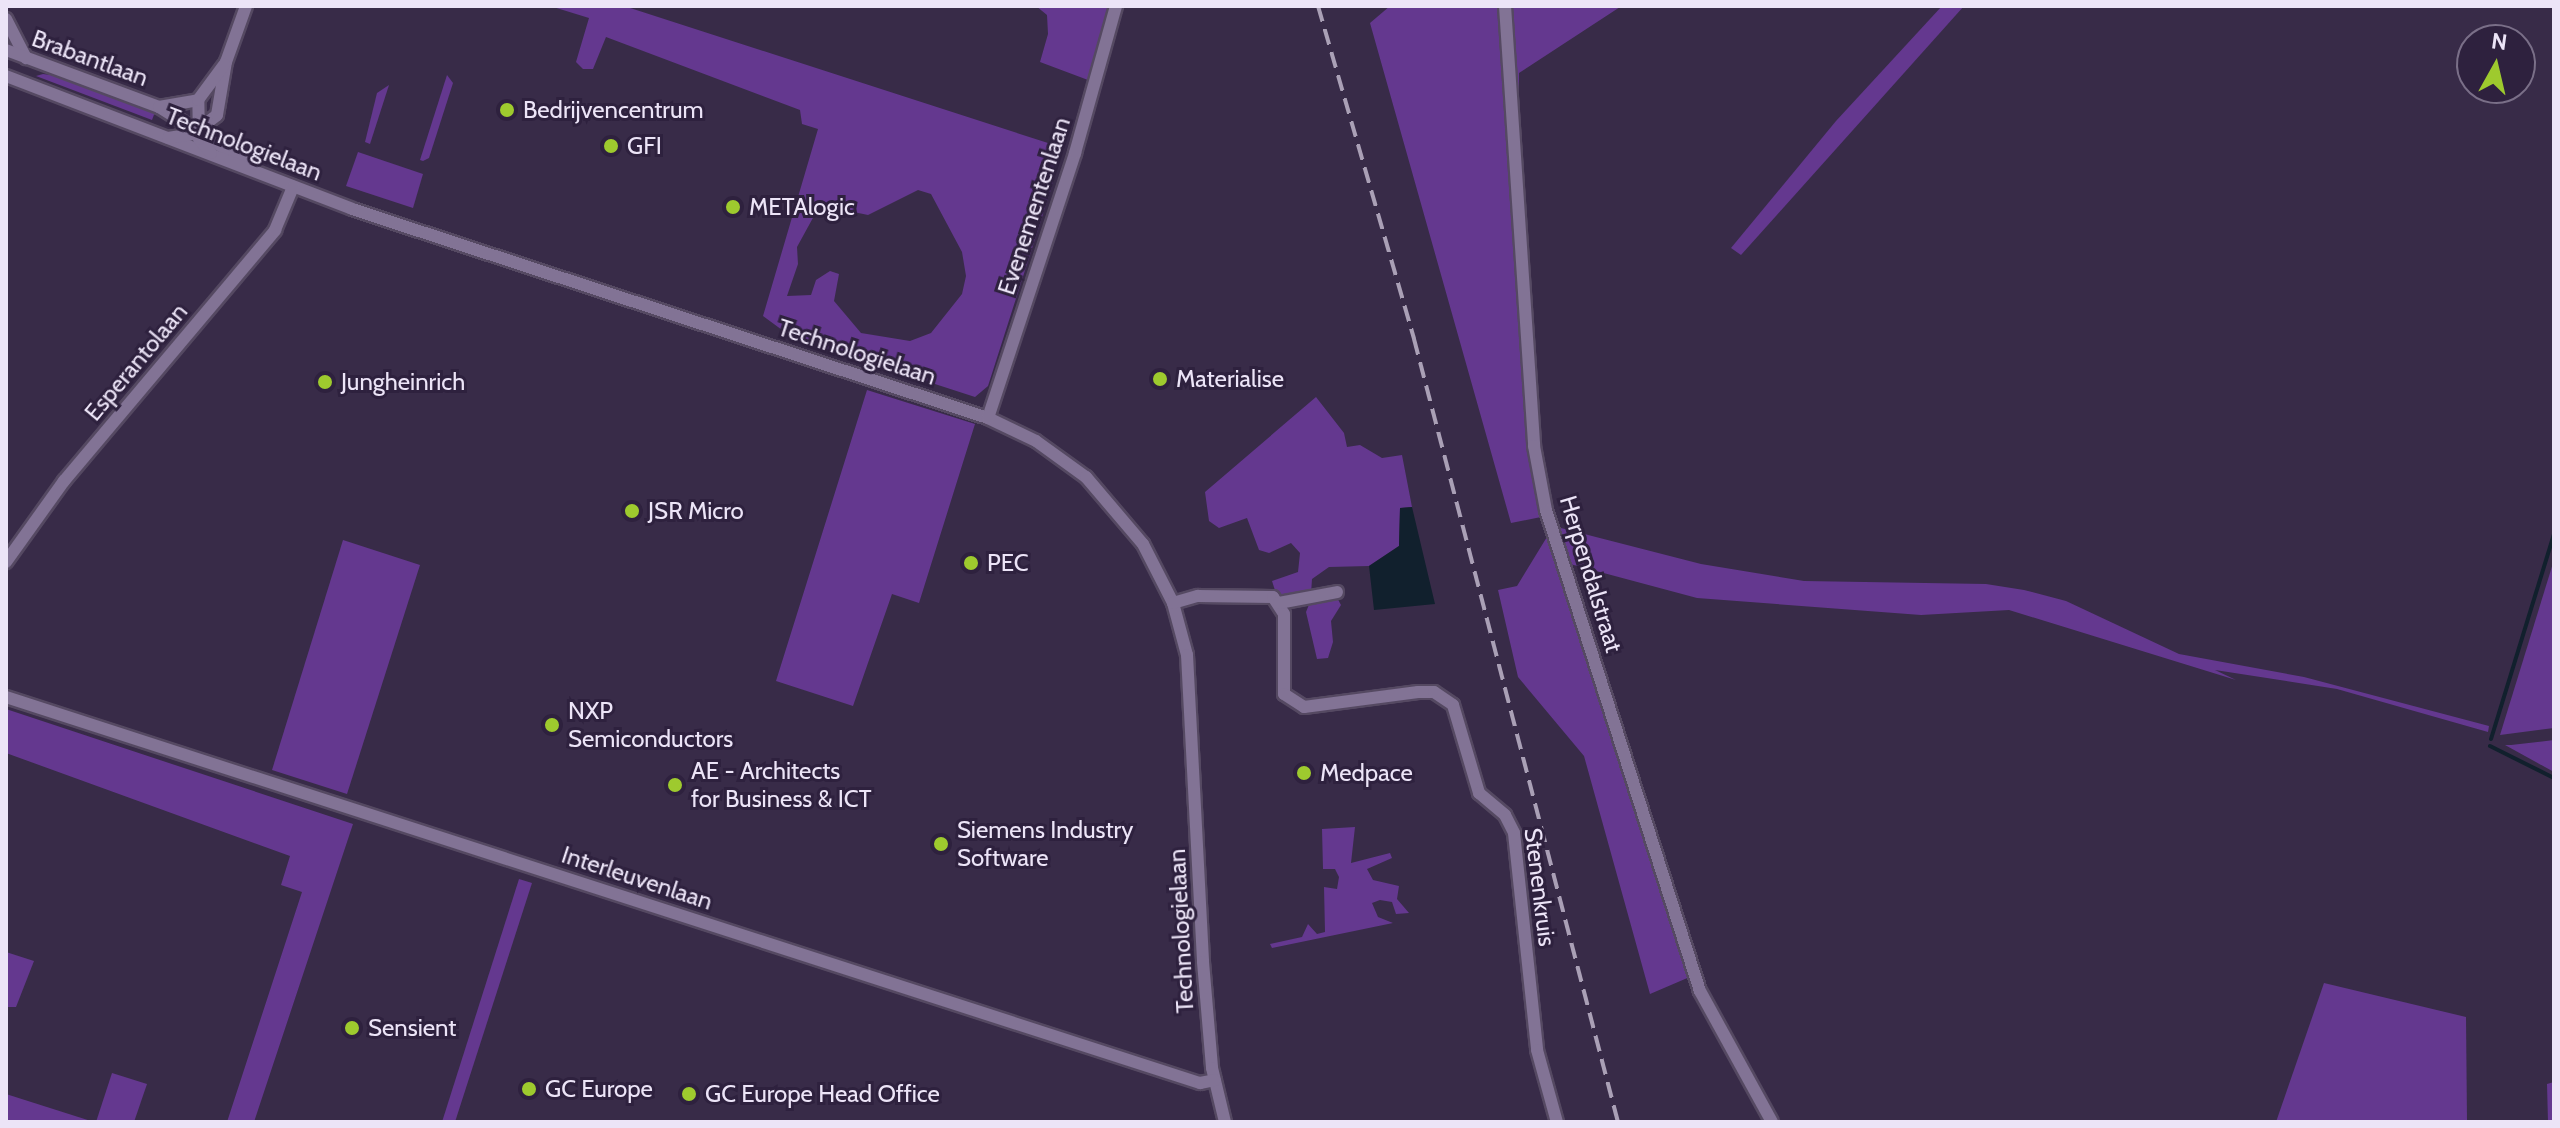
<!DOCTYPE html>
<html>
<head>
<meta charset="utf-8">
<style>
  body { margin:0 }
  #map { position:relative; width:2560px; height:1128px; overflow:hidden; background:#382b48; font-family:Cabin,sans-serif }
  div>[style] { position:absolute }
  .green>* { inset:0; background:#64388f }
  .water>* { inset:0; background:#11202d }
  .stream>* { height:4px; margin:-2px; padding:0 2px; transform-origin:2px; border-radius:2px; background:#11202d }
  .roads { filter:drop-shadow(2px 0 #554962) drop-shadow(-2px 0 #554962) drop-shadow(0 2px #554962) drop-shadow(0 -2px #554962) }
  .street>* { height:12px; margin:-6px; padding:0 6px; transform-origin:6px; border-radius:6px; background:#827395 }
  .rail>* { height:4px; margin-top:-2px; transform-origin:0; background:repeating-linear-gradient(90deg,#aaa0b6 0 16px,transparent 0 24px) }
  .dots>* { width:22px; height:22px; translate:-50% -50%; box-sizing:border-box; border:4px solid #2e213e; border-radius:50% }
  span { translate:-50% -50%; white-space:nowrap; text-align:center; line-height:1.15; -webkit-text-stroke:6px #2e213e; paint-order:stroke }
  .street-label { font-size:24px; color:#ece4f7 }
  .poi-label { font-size:24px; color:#ece4f7 }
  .left { translate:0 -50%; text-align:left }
  .frame { position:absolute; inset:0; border:8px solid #ece4f7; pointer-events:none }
  .north { position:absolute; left:2456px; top:24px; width:80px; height:80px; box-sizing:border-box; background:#2e213e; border:2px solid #7a6f88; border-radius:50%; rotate:8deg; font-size:22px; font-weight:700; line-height:32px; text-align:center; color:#ece4f7 }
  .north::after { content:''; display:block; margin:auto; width:28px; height:36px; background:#9eca2e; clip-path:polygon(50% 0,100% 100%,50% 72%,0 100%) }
</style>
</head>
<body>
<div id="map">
  <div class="green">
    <div style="clip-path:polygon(evenodd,550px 6px,624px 6px,1048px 143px,1055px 154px,1052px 186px,988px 386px,975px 397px,793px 338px,763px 316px,818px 129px,802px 124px,800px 110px,606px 37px,593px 69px,583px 69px,576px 62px,589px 18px,550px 6px,918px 190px,931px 194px,962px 252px,966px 276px,962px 294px,931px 333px,910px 341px,861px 333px,834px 301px,839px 274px,830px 271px,816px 280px,811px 295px,787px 296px,798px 264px,797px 247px,820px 205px,868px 215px,918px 190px)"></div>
    <div style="clip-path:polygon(1036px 6px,1116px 6px,1096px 83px,1040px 62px,1048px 34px,1047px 15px)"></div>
    <div style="clip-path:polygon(1390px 6px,1620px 7px,1519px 73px,1519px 95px,1510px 108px,1530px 450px,1541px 517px,1511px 523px,1370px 23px)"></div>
    <div style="clip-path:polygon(1942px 6px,1964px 6px,1741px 255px,1731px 248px,1836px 121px)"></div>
    <div style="clip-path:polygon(43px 74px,58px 76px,155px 112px,152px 120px,36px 76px)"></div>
    <div style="clip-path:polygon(447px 75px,453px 83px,429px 158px,423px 161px,420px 160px)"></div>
    <div style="clip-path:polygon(389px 85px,370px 144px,365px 142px,377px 93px)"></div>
    <div style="clip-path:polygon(358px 152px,423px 174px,413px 208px,346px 186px)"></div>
    <div style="clip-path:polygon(867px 390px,975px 424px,919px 603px,892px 594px,853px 706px,776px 681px)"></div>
    <div style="clip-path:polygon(1316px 397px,1344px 433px,1347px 447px,1360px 445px,1382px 458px,1402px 455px,1412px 507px,1400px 508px,1399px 546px,1369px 566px,1329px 567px,1312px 579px,1311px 594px,1279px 603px,1272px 581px,1298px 572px,1300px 553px,1291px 543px,1269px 553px,1259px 550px,1247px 518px,1219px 528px,1209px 521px,1205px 492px)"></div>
    <div style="clip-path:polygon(1557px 527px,1701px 564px,1804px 581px,1986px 584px,2024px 590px,2066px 601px,2179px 654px,2304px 677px,2489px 726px,2488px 732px,2337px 689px,2215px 670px,2236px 680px,2009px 610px,1921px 615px,1697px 598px,1570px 564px)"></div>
    <div style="clip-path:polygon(1550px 532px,1692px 976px,1650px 994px,1584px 756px,1518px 677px,1498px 590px,1517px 586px)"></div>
    <div style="clip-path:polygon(343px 540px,420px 565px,347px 794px,272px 770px)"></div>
    <div style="clip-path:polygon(2554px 560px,2554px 728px,2500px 735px)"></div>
    <div style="clip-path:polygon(1335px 594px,1341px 605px,1331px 621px,1333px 642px,1328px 658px,1317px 659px,1306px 612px,1312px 597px)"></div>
    <div style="clip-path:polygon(6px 709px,353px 824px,254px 1122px,227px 1122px,302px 892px,281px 885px,290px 856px,6px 753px)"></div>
    <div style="clip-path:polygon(2554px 740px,2554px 772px,2505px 745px,2511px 745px)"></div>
    <div style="clip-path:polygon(1355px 827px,1351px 863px,1390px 853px,1392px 858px,1367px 869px,1373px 880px,1399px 886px,1397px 899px,1409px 913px,1396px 914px,1392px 902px,1380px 900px,1372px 903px,1378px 917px,1393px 923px,1272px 948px,1270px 944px,1302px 937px,1308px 924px,1317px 934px,1325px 932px,1324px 887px,1337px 889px,1339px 877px,1335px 869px,1323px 869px,1322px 829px)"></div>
    <div style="clip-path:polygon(519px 879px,532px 883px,455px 1122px,442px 1122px)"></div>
    <div style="clip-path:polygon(6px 952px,34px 961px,16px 1007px,6px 1007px)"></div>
    <div style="clip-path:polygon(2324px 983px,2466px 1017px,2467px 1122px,2276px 1122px)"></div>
    <div style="clip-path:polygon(112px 1073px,147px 1084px,134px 1122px,96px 1122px)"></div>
    <div style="clip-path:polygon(2554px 1082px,2554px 1122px,2548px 1122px,2547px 1084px)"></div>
    <div style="clip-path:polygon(6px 1094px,94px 1122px,6px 1122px)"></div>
  </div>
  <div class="water">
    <div style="clip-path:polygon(1412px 507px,1435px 604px,1374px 610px,1369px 566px,1399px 546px,1400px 508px)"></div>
  </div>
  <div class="stream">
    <div style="left:2491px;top:739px;width:214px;rotate:-72.9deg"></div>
    <div style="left:2490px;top:746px;width:72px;rotate:26.6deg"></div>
  </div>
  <div class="roads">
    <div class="street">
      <div style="left:1505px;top:6px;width:441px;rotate:86.2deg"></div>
      <div style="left:1534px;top:446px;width:65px;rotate:79.4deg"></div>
      <div style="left:1546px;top:510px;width:505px;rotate:72.25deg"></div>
      <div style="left:1700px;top:991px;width:149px;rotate:61.2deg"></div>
      <div style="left:6px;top:19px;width:44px;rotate:62.9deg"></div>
      <div style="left:6px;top:50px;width:163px;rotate:20.4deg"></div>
      <div style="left:159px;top:107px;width:109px;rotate:32.2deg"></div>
      <div style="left:6px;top:76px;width:371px;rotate:21deg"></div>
      <div style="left:352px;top:209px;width:669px;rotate:18.19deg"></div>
      <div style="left:988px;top:418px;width:53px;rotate:25.6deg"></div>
      <div style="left:1036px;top:441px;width:62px;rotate:35.8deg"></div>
      <div style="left:1086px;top:477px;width:88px;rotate:49.6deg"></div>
      <div style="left:1143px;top:544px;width:66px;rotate:63deg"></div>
      <div style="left:1173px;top:603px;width:54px;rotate:74.9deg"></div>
      <div style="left:1187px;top:655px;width:307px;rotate:87deg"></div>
      <div style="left:1203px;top:962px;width:106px;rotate:85.1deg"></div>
      <div style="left:1212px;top:1068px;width:56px;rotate:76.5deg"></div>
      <div style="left:159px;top:107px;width:40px;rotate:-10deg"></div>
      <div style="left:168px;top:138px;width:24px;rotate:-9deg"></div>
      <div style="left:192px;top:134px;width:31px;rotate:-37deg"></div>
      <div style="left:217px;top:115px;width:54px;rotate:-80.4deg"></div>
      <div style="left:226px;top:62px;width:59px;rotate:-70.3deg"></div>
      <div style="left:211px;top:153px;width:18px;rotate:-131deg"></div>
      <div style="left:199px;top:139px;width:39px;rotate:-91deg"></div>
      <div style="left:198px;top:100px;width:44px;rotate:-53.4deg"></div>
      <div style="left:988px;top:418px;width:279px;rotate:-71.8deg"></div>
      <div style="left:1075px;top:153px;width:153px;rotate:-74.4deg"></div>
      <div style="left:6px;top:562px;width:100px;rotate:-54.4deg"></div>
      <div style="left:64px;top:481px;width:328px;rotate:-49.9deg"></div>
      <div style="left:275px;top:230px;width:47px;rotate:-67.3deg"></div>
      <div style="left:1173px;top:603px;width:26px;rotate:-16deg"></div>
      <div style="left:1198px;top:596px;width:75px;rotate:0.8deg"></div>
      <div style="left:1273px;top:597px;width:20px;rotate:57deg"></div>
      <div style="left:1284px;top:614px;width:80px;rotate:90deg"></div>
      <div style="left:1284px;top:694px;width:24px;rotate:33deg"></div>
      <div style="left:1304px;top:707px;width:115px;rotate:-7.5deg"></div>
      <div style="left:1418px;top:692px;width:16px"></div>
      <div style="left:1434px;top:692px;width:23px;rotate:34deg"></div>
      <div style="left:1453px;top:705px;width:92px;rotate:73.5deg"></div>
      <div style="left:1479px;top:793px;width:34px;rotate:40deg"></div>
      <div style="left:1505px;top:815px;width:20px;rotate:63deg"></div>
      <div style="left:1514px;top:833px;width:218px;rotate:83.9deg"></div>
      <div style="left:1537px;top:1050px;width:75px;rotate:74.5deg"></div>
      <div style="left:1279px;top:603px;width:59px;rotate:-10.7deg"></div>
      <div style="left:6px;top:697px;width:1255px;rotate:17.92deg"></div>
      <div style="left:1200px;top:1083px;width:15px;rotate:-11deg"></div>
    </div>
  </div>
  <div class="rail">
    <div style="left:1318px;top:6px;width:347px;rotate:73.9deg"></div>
    <div style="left:1414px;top:339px;width:809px;rotate:75.4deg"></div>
  </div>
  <div class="dots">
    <div style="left:507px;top:110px;background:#9eca2e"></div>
    <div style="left:611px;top:146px;background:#9eca2e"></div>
    <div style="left:733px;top:207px;background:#9eca2e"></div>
    <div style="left:1160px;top:379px;background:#9eca2e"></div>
    <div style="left:325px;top:382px;background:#9eca2e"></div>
    <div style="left:632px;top:511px;background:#9eca2e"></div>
    <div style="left:971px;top:563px;background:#9eca2e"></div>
    <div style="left:552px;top:725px;background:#9eca2e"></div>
    <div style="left:1304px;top:773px;background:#9eca2e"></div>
    <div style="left:675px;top:785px;background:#9eca2e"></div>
    <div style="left:941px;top:844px;background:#9eca2e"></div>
    <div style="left:352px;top:1028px;background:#9eca2e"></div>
    <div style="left:529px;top:1089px;background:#9eca2e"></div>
    <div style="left:689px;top:1094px;background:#9eca2e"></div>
  </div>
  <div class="street-label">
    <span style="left:90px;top:58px;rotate:20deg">Brabantlaan</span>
    <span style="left:244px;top:144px;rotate:21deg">Technologielaan</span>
    <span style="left:1034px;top:206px;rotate:-72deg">Evenementenlaan</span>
    <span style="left:857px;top:352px;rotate:18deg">Technologielaan</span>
    <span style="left:136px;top:362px;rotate:-50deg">Esperantolaan</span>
    <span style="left:1591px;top:574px;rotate:73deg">Herpendalstraat</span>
    <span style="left:637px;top:878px;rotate:18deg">Interleuvenlaan</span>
    <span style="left:1540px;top:887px;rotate:83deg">Stenenkruis</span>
    <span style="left:1181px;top:931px;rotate:-93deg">Technologielaan</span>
  </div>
  <div class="poi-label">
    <span class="left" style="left:523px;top:110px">Bedrijvencentrum</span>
    <span class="left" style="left:627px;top:146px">GFI</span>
    <span class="left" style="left:749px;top:207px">METAlogic</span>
    <span class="left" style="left:1176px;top:379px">Materialise</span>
    <span class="left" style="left:341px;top:382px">Jungheinrich</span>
    <span class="left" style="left:648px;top:511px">JSR Micro</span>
    <span class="left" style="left:987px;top:563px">PEC</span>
    <span class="left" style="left:568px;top:725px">NXP<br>Semiconductors</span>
    <span class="left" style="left:691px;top:785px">AE - Architects<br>for Business &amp; ICT</span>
    <span class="left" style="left:1320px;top:773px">Medpace</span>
    <span class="left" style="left:957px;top:844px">Siemens Industry<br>Software</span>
    <span class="left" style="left:368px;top:1028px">Sensient</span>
    <span class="left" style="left:545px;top:1089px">GC Europe</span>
    <span class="left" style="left:705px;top:1094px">GC Europe Head Office</span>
  </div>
  <div class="frame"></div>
  <div class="north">N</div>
</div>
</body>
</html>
